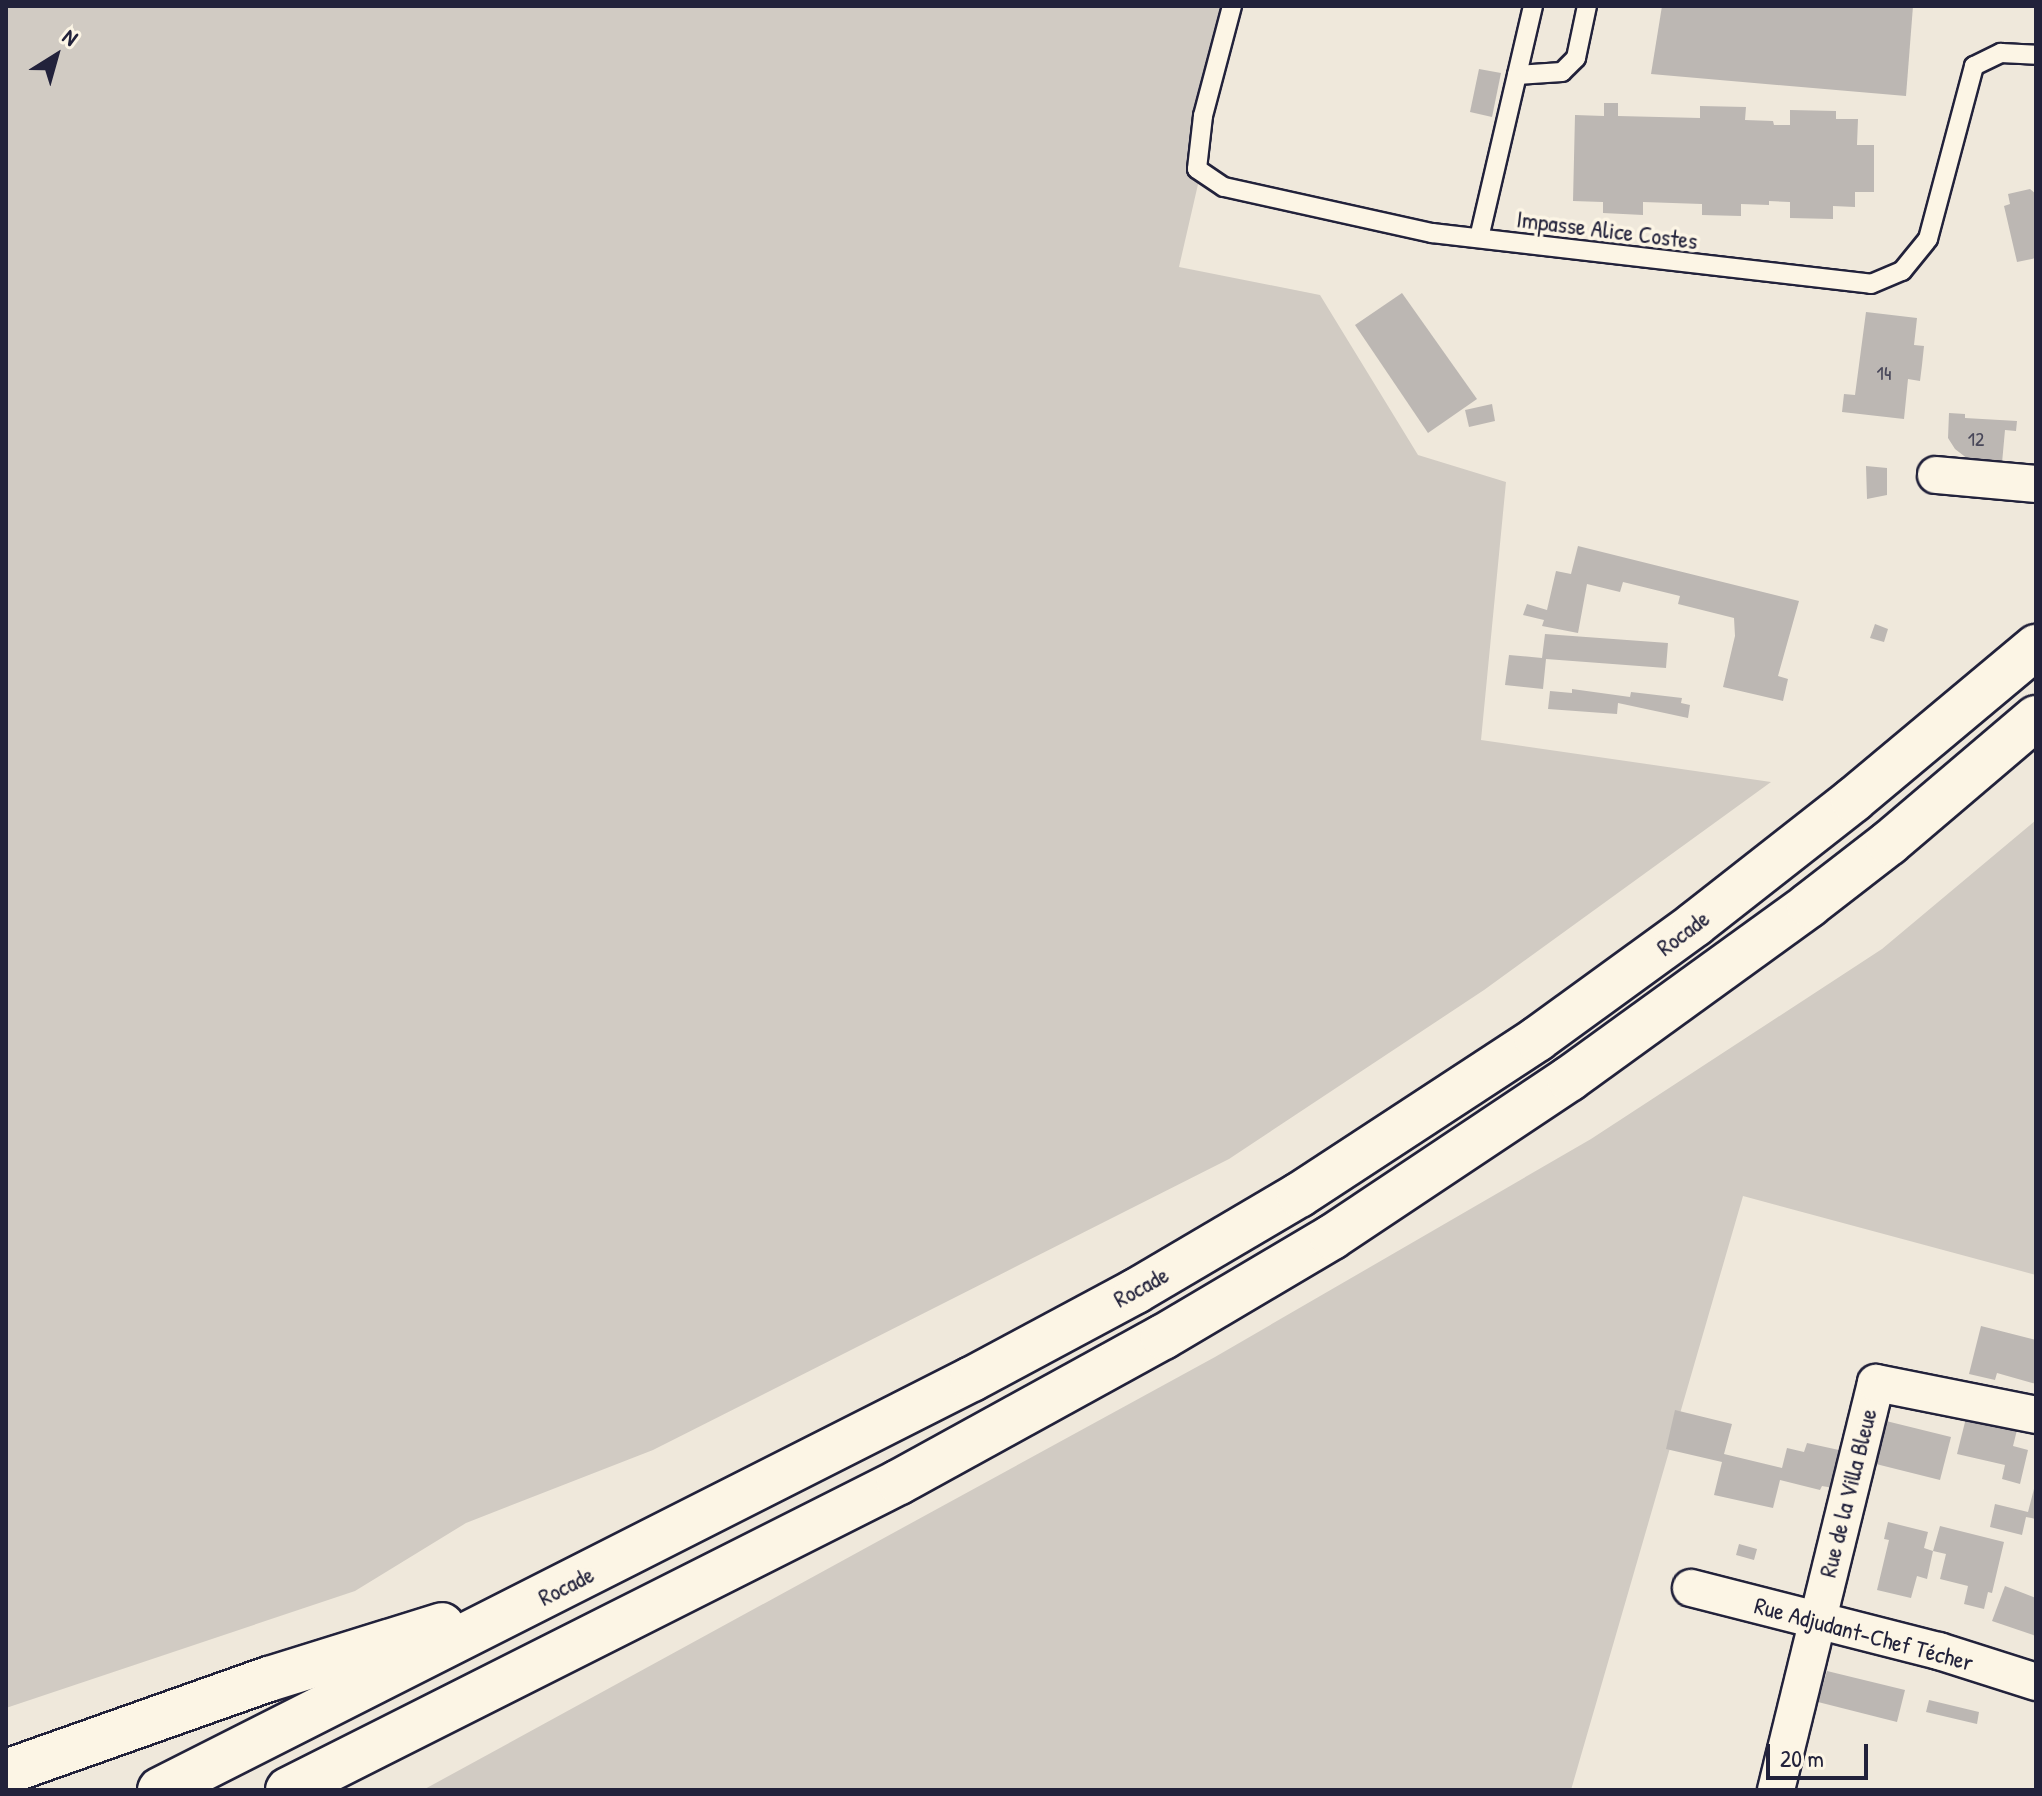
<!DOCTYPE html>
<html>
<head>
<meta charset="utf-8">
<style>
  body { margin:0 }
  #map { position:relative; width:2042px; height:1796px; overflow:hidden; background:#efe8db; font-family:"Patrick Hand",sans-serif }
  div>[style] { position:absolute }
  .green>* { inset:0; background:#d1cbc3 }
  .building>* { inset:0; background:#bcb7b3 }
  .roads { filter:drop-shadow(2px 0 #22223b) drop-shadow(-2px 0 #22223b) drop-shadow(0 2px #22223b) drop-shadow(0 -2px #22223b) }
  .lane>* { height:18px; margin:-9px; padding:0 9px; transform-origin:9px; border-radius:9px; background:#fcf5e5 }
  .street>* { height:36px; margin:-18px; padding:0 18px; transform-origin:18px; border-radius:18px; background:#fcf5e5 }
  .highway>* { height:44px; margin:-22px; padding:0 22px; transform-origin:22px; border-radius:22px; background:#fcf5e5 }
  span { translate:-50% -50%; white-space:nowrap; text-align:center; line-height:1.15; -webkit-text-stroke:7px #fcf5e5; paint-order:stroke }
  .number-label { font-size:20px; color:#484759 }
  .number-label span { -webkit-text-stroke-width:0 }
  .street-label { font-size:24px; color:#22223b }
  .frame { position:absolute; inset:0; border:8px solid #22223b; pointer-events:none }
  .north { position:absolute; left:16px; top:16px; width:80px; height:80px; -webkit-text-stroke:6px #fcf5e5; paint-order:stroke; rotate:37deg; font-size:22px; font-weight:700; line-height:32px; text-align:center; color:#22223b }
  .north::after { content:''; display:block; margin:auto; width:28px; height:36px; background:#22223b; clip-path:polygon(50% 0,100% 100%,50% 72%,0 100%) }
  .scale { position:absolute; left:1766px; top:1744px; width:102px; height:36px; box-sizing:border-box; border:4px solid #22223b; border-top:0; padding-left:10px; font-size:24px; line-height:28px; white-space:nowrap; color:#22223b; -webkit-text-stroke:6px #fcf5e5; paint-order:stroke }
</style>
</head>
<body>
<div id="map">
  <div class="green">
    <div style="clip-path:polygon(6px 6px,1239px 6px,1179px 267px,1320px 295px,1418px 455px,1506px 482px,1481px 740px,1771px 782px,1484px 990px,1229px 1159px,653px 1450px,466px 1523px,355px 1591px,6px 1708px)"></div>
    <div style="clip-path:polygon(2036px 820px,2036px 1275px,1743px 1196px,1571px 1790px,423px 1790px,1215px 1357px,1591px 1139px,1882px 949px)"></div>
  </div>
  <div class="building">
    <div style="clip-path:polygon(1662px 6px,1913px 6px,1906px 96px,1651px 74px)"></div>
    <div style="clip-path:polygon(1479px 69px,1501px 73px,1492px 117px,1470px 112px)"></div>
    <div style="clip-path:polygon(1604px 103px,1618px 103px,1618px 116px,1700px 118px,1700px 106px,1746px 107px,1745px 120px,1773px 121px,1774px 125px,1790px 125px,1790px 110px,1836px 111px,1836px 119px,1858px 119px,1857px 145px,1874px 145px,1874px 192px,1855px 192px,1855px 207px,1833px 206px,1833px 219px,1790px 218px,1790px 202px,1769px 201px,1769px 205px,1741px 204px,1741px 216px,1702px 215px,1702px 204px,1643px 202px,1643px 215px,1603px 213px,1603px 202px,1573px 201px,1575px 115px,1604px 116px)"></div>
    <div style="clip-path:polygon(2030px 189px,2036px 194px,2036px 258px,2017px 262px,2004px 206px,2010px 204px,2008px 194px)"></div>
    <div style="clip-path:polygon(1402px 293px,1477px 399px,1428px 433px,1355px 325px)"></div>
    <div style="clip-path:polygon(1866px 312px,1917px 318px,1914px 345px,1924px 346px,1922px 365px,1920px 381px,1908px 379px,1904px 419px,1842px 412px,1844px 394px,1855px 395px)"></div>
    <div style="clip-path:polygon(1492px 404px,1495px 421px,1469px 427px,1465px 410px)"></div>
    <div style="clip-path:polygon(1949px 413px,1965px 414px,1965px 418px,2017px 421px,2016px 431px,2005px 430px,2002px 463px,1968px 459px,1955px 449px,1948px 438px)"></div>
    <div style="clip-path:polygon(1866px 466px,1887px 468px,1887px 495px,1867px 499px)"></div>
    <div style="clip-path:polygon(1578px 546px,1799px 601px,1778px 676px,1788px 679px,1783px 701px,1723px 687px,1735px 636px,1734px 618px,1678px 604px,1680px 596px,1623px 582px,1620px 592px,1587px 584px,1578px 633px,1542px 626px,1544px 620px,1523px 615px,1527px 604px,1547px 610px,1556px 571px,1571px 574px)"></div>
    <div style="clip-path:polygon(1875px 624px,1888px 629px,1884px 642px,1870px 638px)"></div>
    <div style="clip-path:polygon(1545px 634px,1668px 643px,1666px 668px,1546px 659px,1543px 689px,1505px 685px,1509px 655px,1542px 658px)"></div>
    <div style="clip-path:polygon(1572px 689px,1630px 697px,1631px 692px,1682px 698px,1681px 703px,1690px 705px,1688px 718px,1618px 703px,1617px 714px,1548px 709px,1550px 691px,1572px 693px)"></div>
    <div style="clip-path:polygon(1981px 1326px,2036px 1340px,2036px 1384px,1997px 1373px,1995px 1380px,1969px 1374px)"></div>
    <div style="clip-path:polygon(1675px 1410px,1732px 1424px,1724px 1454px,1782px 1468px,1787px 1448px,1804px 1452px,1807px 1443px,1848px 1452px,1839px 1489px,1822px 1486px,1820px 1490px,1780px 1480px,1773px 1508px,1714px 1495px,1722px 1462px,1666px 1449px)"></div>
    <div style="clip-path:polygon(1967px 1414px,2018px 1426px,2013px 1446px,2028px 1450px,2020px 1484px,2002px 1479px,2005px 1465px,1957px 1454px)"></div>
    <div style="clip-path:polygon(1882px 1420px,1951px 1437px,1940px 1480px,1872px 1463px)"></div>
    <div style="clip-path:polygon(2036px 1481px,2036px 1519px,2026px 1517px,2022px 1535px,1990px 1527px,1995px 1504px,2028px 1512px)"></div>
    <div style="clip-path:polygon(1888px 1522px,1928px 1532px,1924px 1548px,1933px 1551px,1940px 1526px,2004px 1542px,1992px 1593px,1988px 1592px,1984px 1609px,1964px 1604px,1968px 1586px,1940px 1579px,1946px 1554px,1933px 1551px,1927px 1579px,1917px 1576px,1911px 1598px,1877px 1590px,1889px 1540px,1884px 1539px)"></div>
    <div style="clip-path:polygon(1739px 1544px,1757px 1549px,1754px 1560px,1736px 1555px)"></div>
    <div style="clip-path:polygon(2005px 1586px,2036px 1598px,2036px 1636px,1992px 1621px)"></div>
    <div style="clip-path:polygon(1827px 1671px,1905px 1690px,1897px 1722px,1818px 1702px)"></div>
    <div style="clip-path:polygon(1929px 1700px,1979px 1712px,1977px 1724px,1926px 1712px)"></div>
  </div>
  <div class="roads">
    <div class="lane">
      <div style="left:1232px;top:6px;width:114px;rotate:104.8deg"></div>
      <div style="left:1203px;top:116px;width:53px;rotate:96.5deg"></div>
      <div style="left:1197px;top:169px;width:32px;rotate:34deg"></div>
      <div style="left:1224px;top:187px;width:213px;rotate:12.5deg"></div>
      <div style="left:1432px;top:233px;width:442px;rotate:6.6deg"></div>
      <div style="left:1871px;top:284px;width:34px;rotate:-23deg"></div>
      <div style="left:1902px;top:271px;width:41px;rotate:-50.9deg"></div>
      <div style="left:1928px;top:239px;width:179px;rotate:-75.1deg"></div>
      <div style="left:1974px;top:66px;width:30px;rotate:-26deg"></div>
      <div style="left:2001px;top:53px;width:35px;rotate:3deg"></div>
      <div style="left:1517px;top:75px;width:45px;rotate:-3.8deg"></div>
      <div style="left:1562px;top:72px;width:20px;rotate:-45deg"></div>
      <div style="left:1576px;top:58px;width:53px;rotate:-78.1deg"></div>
      <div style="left:1479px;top:238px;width:238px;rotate:-76.9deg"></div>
    </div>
    <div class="street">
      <div style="left:1936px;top:475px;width:100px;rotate:5.1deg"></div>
      <div style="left:1691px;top:1588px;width:256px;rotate:14.3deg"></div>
      <div style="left:1939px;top:1651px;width:102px;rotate:17.7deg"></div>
      <div style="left:1776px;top:1790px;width:419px;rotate:-76.2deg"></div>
      <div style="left:1876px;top:1383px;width:163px;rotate:11.3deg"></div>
    </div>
    <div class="highway">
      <div style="left:6px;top:1772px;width:279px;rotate:-19.5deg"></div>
      <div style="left:269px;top:1679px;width:181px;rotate:-17.3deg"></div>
      <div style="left:160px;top:1790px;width:910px;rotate:-26.85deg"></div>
      <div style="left:972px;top:1379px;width:186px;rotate:-28.2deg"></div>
      <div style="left:1136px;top:1291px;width:189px;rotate:-30.5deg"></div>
      <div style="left:1299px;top:1195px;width:285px;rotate:-33.2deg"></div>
      <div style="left:1537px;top:1039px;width:195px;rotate:-36deg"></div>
      <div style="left:1695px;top:924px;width:201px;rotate:-38.1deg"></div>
      <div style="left:1853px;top:800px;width:239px;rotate:-39.9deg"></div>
      <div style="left:288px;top:1790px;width:684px;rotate:-26.75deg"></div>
      <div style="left:899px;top:1482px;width:301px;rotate:-28.8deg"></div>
      <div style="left:1163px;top:1337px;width:196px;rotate:-30.6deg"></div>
      <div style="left:1332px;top:1237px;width:285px;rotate:-33.7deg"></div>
      <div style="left:1569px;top:1079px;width:296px;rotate:-35.9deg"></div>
      <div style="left:1809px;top:905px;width:101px;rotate:-37.8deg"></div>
      <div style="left:1889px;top:843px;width:193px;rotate:-40.4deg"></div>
    </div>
  </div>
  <div class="number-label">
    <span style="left:1884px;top:372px">14</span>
    <span style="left:1976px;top:438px">12</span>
  </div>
  <div class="street-label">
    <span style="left:1607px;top:230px;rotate:7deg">Impasse Alice Costes</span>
    <span style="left:1683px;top:933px;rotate:-37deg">Rocade</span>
    <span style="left:1141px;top:1287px;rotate:-29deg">Rocade</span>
    <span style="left:1848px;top:1493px;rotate:-76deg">Rue de la Villa Bleue</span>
    <span style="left:566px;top:1586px;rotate:-27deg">Rocade</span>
    <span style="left:1864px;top:1634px;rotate:15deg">Rue Adjudant-Chef Técher</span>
  </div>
  <div class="frame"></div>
  <div class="north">N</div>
  <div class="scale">20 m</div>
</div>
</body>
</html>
